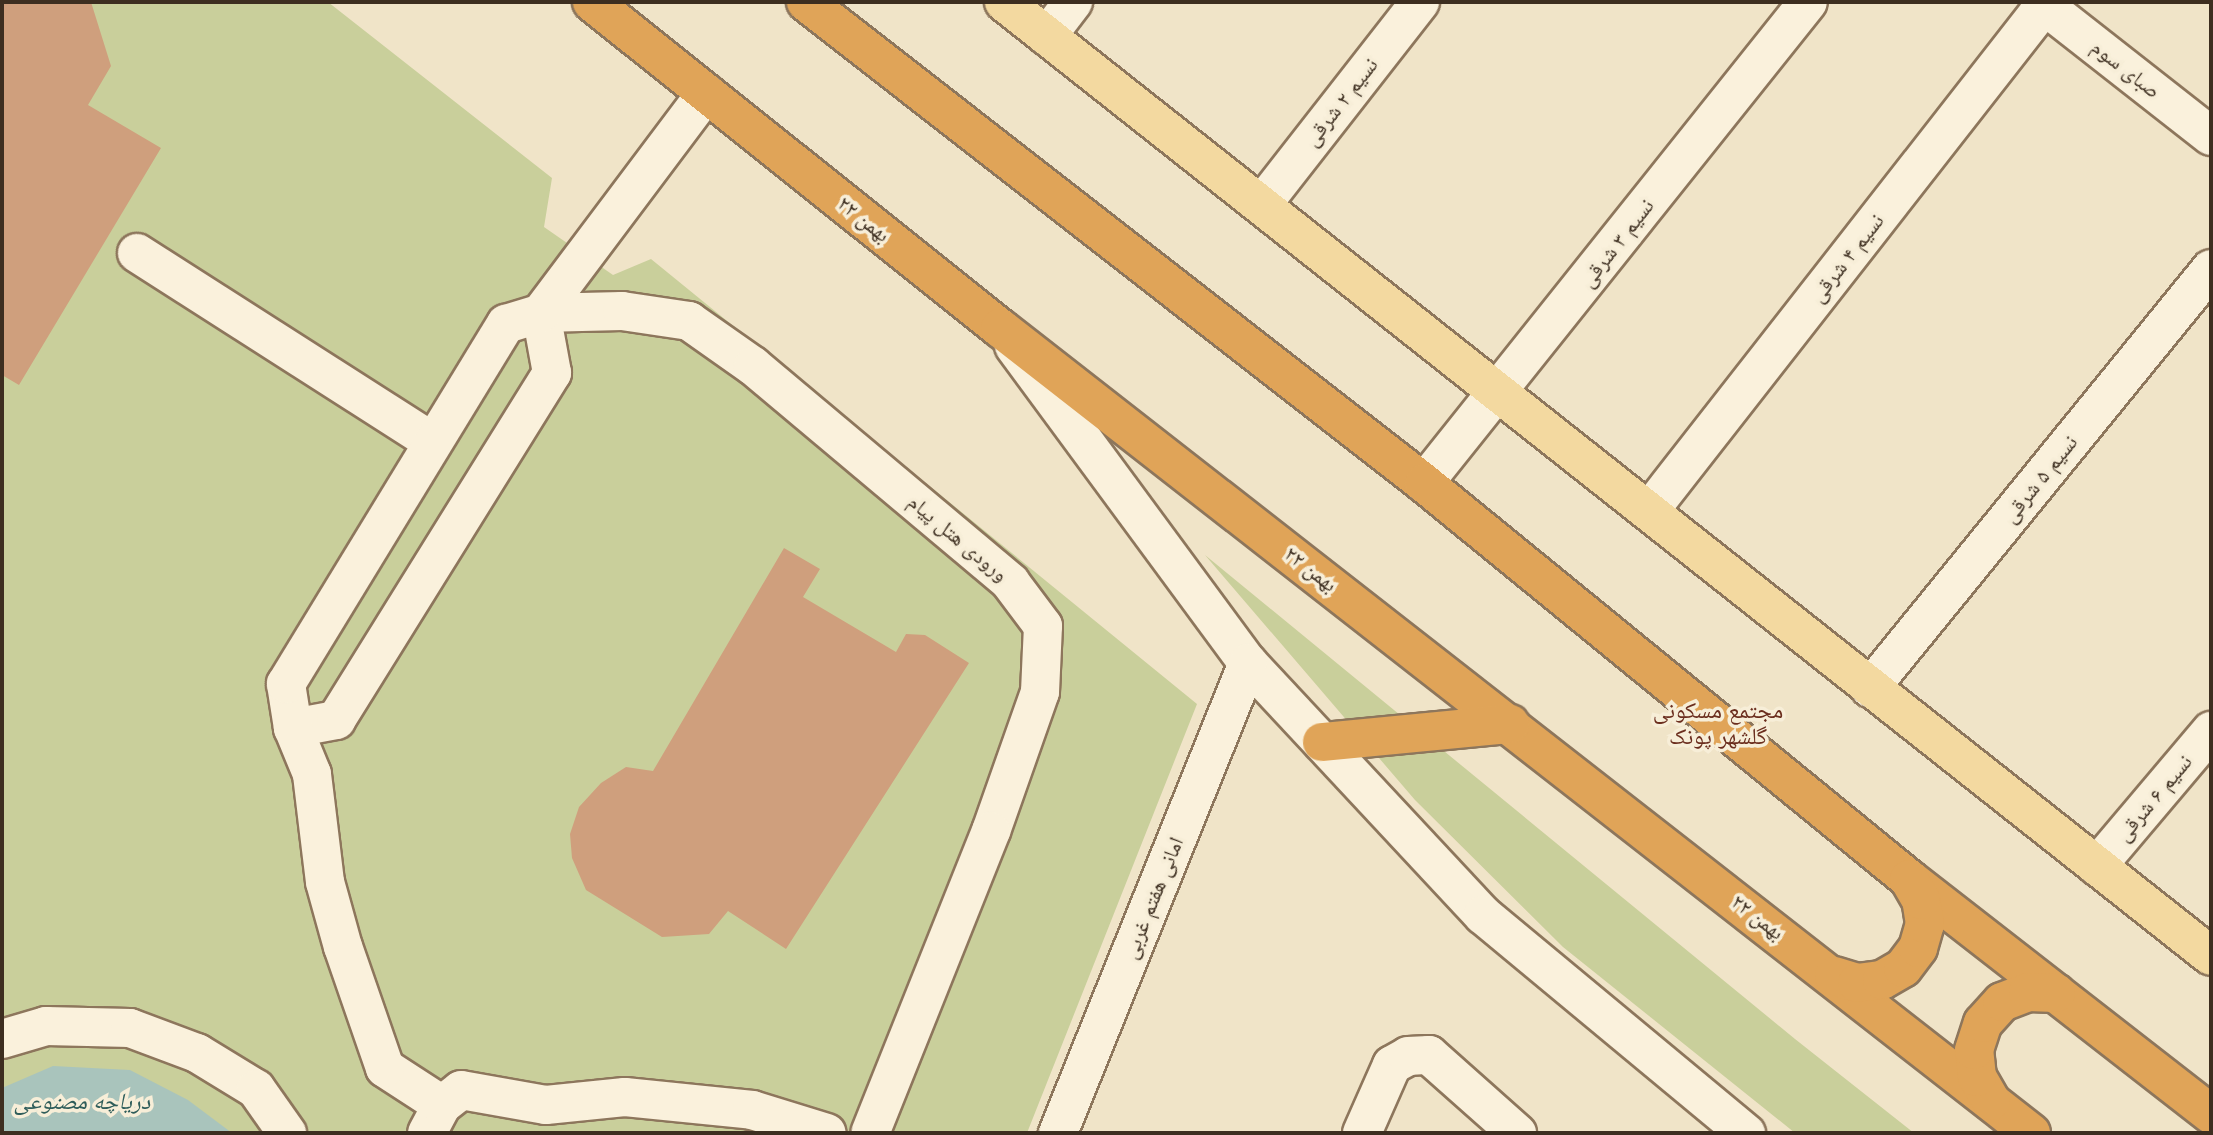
<!DOCTYPE html>
<html>
<head>
<meta charset="utf-8">
<style>
  body { margin:0 }
  #map { position:relative; width:2213px; height:1135px; overflow:hidden; background:#f0e4c8; font-family:"Libre Baskerville","Noto Naskh Arabic",serif }
  div>[style] { position:absolute }
  .green>* { inset:0; background:#c9cf9b }
  .water>* { inset:0; background:#a9c4bc }
  .building>* { inset:0; background:#cf9f7d }
  .roads { filter:drop-shadow(2px 0 #8d765c) drop-shadow(-2px 0 #8d765c) drop-shadow(0 2px #8d765c) drop-shadow(0 -2px #8d765c) }
  .minor>* { height:38px; margin:-19px; padding:0 19px; transform-origin:19px; border-radius:19px; background:#faf1dc }
  .major>* { height:38px; margin:-19px; padding:0 19px; transform-origin:19px; border-radius:19px; background:#f3d9a0 }
  .highway>* { height:38px; margin:-19px; padding:0 19px; transform-origin:19px; border-radius:19px; background:#e0a458 }
  span { translate:-50% -50%; white-space:nowrap; text-align:center; line-height:1.15; -webkit-text-stroke:7px #f7eed8; paint-order:stroke }
  .street-label { font-size:21px; color:#3d2e20 }
  .neighbourhood-label { font-size:23px; color:#6b2e1e }
  .water-label { font-size:23px; color:#2f5d5a; font-style:italic }
  .frame { position:absolute; inset:0; border:4px solid #3d2e20; pointer-events:none }
</style>
</head>
<body>
<div id="map">
  <div class="green">
    <div style="clip-path:polygon(2px 2px,328px 2px,552px 178px,544px 227px,613px 275px,651px 259px,1197px 704px,1027px 1133px,2px 1133px)"></div>
    <div style="clip-path:polygon(1205px 555px,1795px 1039px,1914px 1133px,1795px 1133px,1563px 947px,1415px 800px)"></div>
  </div>
  <div class="water">
    <div style="clip-path:polygon(53px 1066px,130px 1070px,188px 1100px,232px 1133px,2px 1133px,2px 1088px)"></div>
  </div>
  <div class="building">
    <div style="clip-path:polygon(2px 2px,91px 2px,111px 66px,88px 105px,161px 148px,19px 385px,2px 375px)"></div>
    <div style="clip-path:polygon(784px 548px,820px 569px,803px 597px,896px 652px,906px 634px,925px 635px,969px 663px,786px 949px,728px 911px,709px 934px,662px 937px,586px 890px,572px 858px,570px 834px,579px 807px,601px 783px,626px 767px,653px 771px)"></div>
  </div>
  <div class="roads">
    <div class="minor">
      <div style="left:2040px;top:2px;width:217px;rotate:38.1deg"></div>
      <div style="left:1047px;top:36px;width:43px;rotate:-52.6deg"></div>
      <div style="left:1263px;top:203px;width:255px;rotate:-52deg"></div>
      <div style="left:137px;top:253px;width:351px;rotate:32.6deg"></div>
      <div style="left:541px;top:313px;width:81px;rotate:-1.4deg"></div>
      <div style="left:622px;top:311px;width:68px;rotate:8.5deg"></div>
      <div style="left:689px;top:321px;width:78px;rotate:35.1deg"></div>
      <div style="left:753px;top:366px;width:336px;rotate:40deg"></div>
      <div style="left:1010px;top:582px;width:55px;rotate:53.1deg"></div>
      <div style="left:1043px;top:626px;width:66px;rotate:92.6deg"></div>
      <div style="left:1040px;top:692px;width:147px;rotate:109.4deg"></div>
      <div style="left:991px;top:831px;width:325px;rotate:111.8deg"></div>
      <div style="left:1014px;top:346px;width:394px;rotate:53.6deg"></div>
      <div style="left:1248px;top:663px;width:345px;rotate:47deg"></div>
      <div style="left:1483px;top:915px;width:342px;rotate:39.7deg"></div>
      <div style="left:1424px;top:483px;width:615px;rotate:-51.4deg"></div>
      <div style="left:1650px;top:510px;width:645px;rotate:-51.99deg"></div>
      <div style="left:1870px;top:688px;width:540px;rotate:-50.86deg"></div>
      <div style="left:293px;top:728px;width:44px;rotate:-10.5deg"></div>
      <div style="left:336px;top:720px;width:409px;rotate:-58.1deg"></div>
      <div style="left:552px;top:373px;width:61px;rotate:-100.4deg"></div>
      <div style="left:2097px;top:866px;width:177px;rotate:-49.8deg"></div>
      <div style="left:2px;top:1039px;width:46px;rotate:-16.5deg"></div>
      <div style="left:46px;top:1026px;width:84px;rotate:1.4deg"></div>
      <div style="left:130px;top:1028px;width:72px;rotate:20.5deg"></div>
      <div style="left:197px;top:1053px;width:69px;rotate:31.4deg"></div>
      <div style="left:256px;top:1089px;width:54px;rotate:54.8deg"></div>
      <div style="left:442px;top:1105px;width:24px;rotate:-38deg"></div>
      <div style="left:461px;top:1090px;width:86px;rotate:10deg"></div>
      <div style="left:546px;top:1105px;width:79px;rotate:-5.8deg"></div>
      <div style="left:625px;top:1097px;width:128px;rotate:5.8deg"></div>
      <div style="left:752px;top:1110px;width:78px;rotate:17deg"></div>
      <div style="left:427px;top:1133px;width:32px;rotate:-62deg"></div>
      <div style="left:442px;top:1105px;width:68px;rotate:-147deg"></div>
      <div style="left:385px;top:1068px;width:128px;rotate:-109.1deg"></div>
      <div style="left:343px;top:947px;width:67px;rotate:-105.5deg"></div>
      <div style="left:325px;top:882px;width:109px;rotate:-96.9deg"></div>
      <div style="left:312px;top:774px;width:50px;rotate:-112.4deg"></div>
      <div style="left:293px;top:728px;width:45px;rotate:-99deg"></div>
      <div style="left:286px;top:684px;width:422px;rotate:-58.6deg"></div>
      <div style="left:506px;top:324px;width:37px;rotate:-17deg"></div>
      <div style="left:541px;top:313px;width:275px;rotate:-53.1deg"></div>
      <div style="left:1058px;top:1133px;width:507px;rotate:-67.99deg"></div>
      <div style="left:1362px;top:1133px;width:74px;rotate:-66.2deg"></div>
      <div style="left:1392px;top:1065px;width:18px;rotate:-29deg"></div>
      <div style="left:1408px;top:1056px;width:21px;rotate:-3deg"></div>
      <div style="left:1429px;top:1055px;width:118px;rotate:41.6deg"></div>
    </div>
    <div class="major">
      <div style="left:1004px;top:2px;width:1538px;rotate:38.32deg"></div>
    </div>
    <div class="highway">
      <div style="left:592px;top:2px;width:522px;rotate:38.63deg"></div>
      <div style="left:1000px;top:328px;width:1308px;rotate:37.98deg"></div>
      <div style="left:806px;top:2px;width:783px;rotate:37.89deg"></div>
      <div style="left:1424px;top:483px;width:626px;rotate:39.23deg"></div>
      <div style="left:1909px;top:879px;width:383px;rotate:37.9deg"></div>
      <div style="left:1322px;top:742px;width:189px;rotate:-5.5deg"></div>
      <div style="left:1834px;top:976px;width:24px;rotate:17deg"></div>
      <div style="left:1857px;top:983px;width:25px;rotate:-7deg"></div>
      <div style="left:1882px;top:980px;width:24px;rotate:-30deg"></div>
      <div style="left:1903px;top:968px;width:25px;rotate:-53deg"></div>
      <div style="left:1918px;top:948px;width:25px;rotate:-74deg"></div>
      <div style="left:1925px;top:924px;width:24px;rotate:-99deg"></div>
      <div style="left:1921px;top:900px;width:24px;rotate:-120deg"></div>
      <div style="left:1991px;top:1101px;width:28px;rotate:-120deg"></div>
      <div style="left:1977px;top:1077px;width:27px;rotate:-96deg"></div>
      <div style="left:1974px;top:1050px;width:28px;rotate:-72deg"></div>
      <div style="left:1983px;top:1023px;width:28px;rotate:-48deg"></div>
      <div style="left:2002px;top:1002px;width:28px;rotate:-21deg"></div>
      <div style="left:2028px;top:992px;width:28px;rotate:2deg"></div>
    </div>
  </div>
  <div class="street-label">
    <span style="left:2126px;top:69px;rotate:38deg">صبای سوم</span>
    <span style="left:1341px;top:102px;rotate:-52deg">نسیم ۲ شرقی</span>
    <span style="left:864px;top:219px;rotate:39deg">۲۲ بهمن</span>
    <span style="left:1617px;top:243px;rotate:-52deg">نسیم ۳ شرقی</span>
    <span style="left:1847px;top:258px;rotate:-52deg">نسیم ۴ شرقی</span>
    <span style="left:2040px;top:479px;rotate:-51deg">نسیم ۵ شرقی</span>
    <span style="left:958px;top:538px;rotate:40deg">ورودی هتل پیام</span>
    <span style="left:1311px;top:569px;rotate:38deg">۲۲ بهمن</span>
    <span style="left:2154px;top:798px;rotate:-50deg">نسیم ۶ شرقی</span>
    <span style="left:1153px;top:898px;rotate:-68deg">امانی هفتم غربی</span>
    <span style="left:1758px;top:917px;rotate:38deg">۲۲ بهمن</span>
  </div>
  <div class="neighbourhood-label">
    <span style="left:1718px;top:723px">مجتمع مسکونی<br>گلشهر پونک</span>
  </div>
  <div class="water-label">
    <span style="left:82px;top:1101px">دریاچه مصنوعی</span>
  </div>
  <div class="frame"></div>
</div>
</body>
</html>
